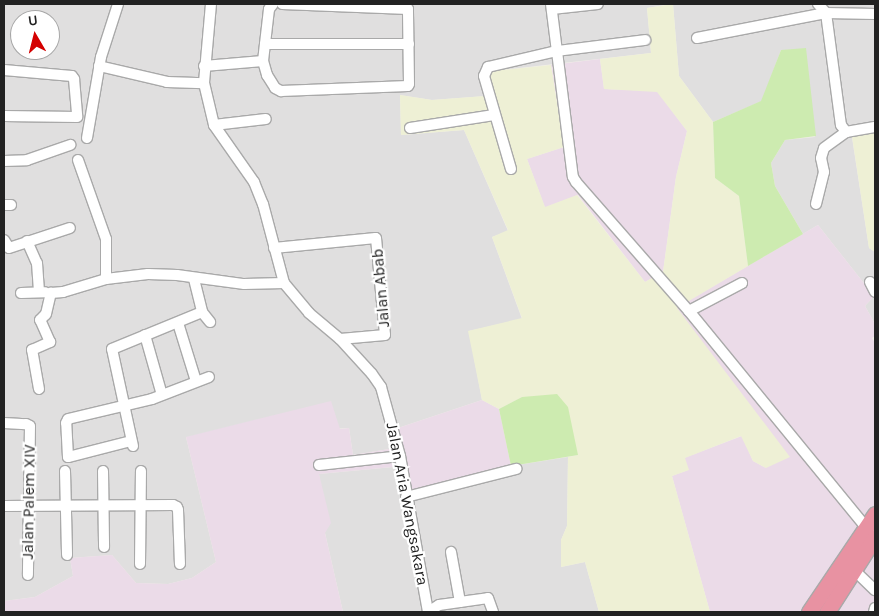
<!DOCTYPE html>
<html>
<head>
<meta charset="utf-8">
<style>
  body { margin:0 }
  #map { position:relative; width:879px; height:616px; overflow:hidden; background:#f2efe9; font-family:Karla,sans-serif }
  div>[style] { position:absolute }
  .residential>* { inset:0; background:#e0dfdf }
  .industrial>* { inset:0; background:#ebdbe8 }
  .farmland>* { inset:0; background:#eef0d5 }
  .grass>* { inset:0; background:#cdebb0 }
  .roads { filter:drop-shadow(1px 0 #a9a9a9) drop-shadow(-1px 0 #a9a9a9) drop-shadow(0 1px #a9a9a9) drop-shadow(0 -1px #a9a9a9) }
  .minor>* { height:10px; margin:-5px; padding:0 5px; transform-origin:5px; border-radius:5px; background:#fff }
  .highway>* { height:15px; margin:-7.5px; padding:0 7.5px; transform-origin:7.5px; border-radius:7.5px; background:#e892a2 }
  span { translate:-50% -50%; white-space:nowrap; text-align:center; line-height:1.15; -webkit-text-stroke:4.5px #fff; paint-order:stroke }
  .street-label { font-size:16px; color:#222 }
  .frame { position:absolute; inset:0; border:5px solid #222; pointer-events:none }
  .north { position:absolute; left:10px; top:10px; width:50px; height:50px; box-sizing:border-box; background:#fff; border:1px solid #a7a7a7; border-radius:50%; rotate:352deg; font-size:14px; font-weight:700; line-height:20px; text-align:center; color:#222 }
  .north::after { content:''; display:block; margin:auto; width:18px; height:22px; background:#d40000; clip-path:polygon(50% 0,100% 100%,50% 72%,0 100%) }
</style>
</head>
<body>
<div id="map">
  <div class="residential">
    <div style="clip-path:polygon(evenodd,4px 4px,669px 4px,647px 8px,651px 53px,483px 72px,486px 96px,432px 100px,400px 95px,401px 135px,464px 130px,508px 231px,492px 237px,522px 319px,469px 331px,482px 400px,395px 429px,401px 447px,353px 455px,349px 428px,186px 437px,216px 562px,192px 578px,168px 584px,136px 583px,112px 555px,70px 558px,73px 576px,35px 597px,4px 601px,4px 4px,20px 20px,50px 20px,50px 50px,20px 50px,20px 20px)"></div>
    <div style="clip-path:polygon(673px 4px,875px 4px,875px 127px,851px 131px,869px 248px,875px 252px,875px 324px,865px 306px,874px 296px,818px 225px,803px 234px,775px 186px,771px 163px,785px 140px,815px 137px,781px 50px,762px 101px,713px 122px,679px 76px)"></div>
    <div style="clip-path:polygon(568px 457px,567px 526px,561px 540px,561px 567px,585px 562px,599px 612px,343px 612px,325px 533px,319px 474px,404px 466px,511px 466px)"></div>
  </div>
  <div class="industrial">
    <div style="clip-path:polygon(600px 59px,604px 89px,657px 91px,687px 131px,676px 177px,663px 272px,645px 282px,578px 195px,545px 208px,527px 159px,564px 147px,551px 65px)"></div>
    <div style="clip-path:polygon(818px 225px,874px 296px,865px 306px,875px 324px,875px 336px,872px 338px,875px 343px,875px 612px,710px 612px,672px 476px,688px 470px,684px 458px,742px 436px,753px 461px,766px 468px,676px 308px)"></div>
    <div style="clip-path:polygon(482px 400px,499px 409px,511px 466px,408px 493px,403px 466px,319px 474px,331px 523px,325px 533px,343px 612px,4px 612px,4px 601px,35px 597px,73px 576px,70px 558px,112px 555px,136px 583px,168px 584px,192px 578px,216px 562px,186px 437px,331px 401px,340px 429px,349px 428px,353px 455px,401px 447px,395px 429px)"></div>
  </div>
  <div class="farmland">
    <div style="clip-path:polygon(673px 4px,679px 76px,713px 122px,715px 178px,739px 196px,748px 266px,677px 308px,790px 457px,766px 468px,753px 461px,741px 436px,685px 458px,689px 470px,672px 476px,710px 612px,599px 612px,585px 562px,561px 567px,561px 540px,567px 526px,568px 457px,578px 455px,522px 397px,499px 409px,482px 400px,468px 331px,522px 318px,492px 237px,508px 230px,464px 130px,401px 135px,400px 95px,432px 100px,485px 96px,483px 72px,551px 65px,564px 147px,527px 159px,545px 207px,577px 195px,645px 282px,663px 272px,676px 177px,687px 131px,657px 92px,604px 89px,600px 59px,651px 53px,647px 8px)"></div>
    <div style="clip-path:polygon(875px 127px,875px 252px,869px 248px,851px 130px)"></div>
  </div>
  <div class="grass">
    <div style="clip-path:polygon(806px 48px,816px 136px,785px 140px,771px 163px,775px 186px,803px 234px,748px 266px,739px 196px,715px 178px,713px 122px,761px 101px,781px 50px)"></div>
    <div style="clip-path:polygon(557px 394px,568px 407px,578px 455px,511px 466px,499px 409px,522px 397px)"></div>
  </div>
  <div class="roads">
    <div class="minor">
      <div style="left:211px;top:4px;width:79px;rotate:95.1deg"></div>
      <div style="left:204px;top:83px;width:43px;rotate:76.6deg"></div>
      <div style="left:214px;top:125px;width:70px;rotate:54.9deg"></div>
      <div style="left:254px;top:182px;width:24px;rotate:68deg"></div>
      <div style="left:263px;top:204px;width:82px;rotate:75.1deg"></div>
      <div style="left:284px;top:283px;width:39px;rotate:50deg"></div>
      <div style="left:309px;top:313px;width:40px;rotate:40deg"></div>
      <div style="left:340px;top:339px;width:47px;rotate:47.6deg"></div>
      <div style="left:372px;top:374px;width:16px;rotate:55deg"></div>
      <div style="left:381px;top:387px;width:72px;rotate:74.6deg"></div>
      <div style="left:400px;top:456px;width:158px;rotate:79.8deg"></div>
      <div style="left:551px;top:4px;width:174px;rotate:82.8deg"></div>
      <div style="left:573px;top:177px;width:6px;rotate:59deg"></div>
      <div style="left:576px;top:182px;width:171px;rotate:48.8deg"></div>
      <div style="left:689px;top:311px;width:284px;rotate:50.7deg"></div>
      <div style="left:818px;top:4px;width:12px;rotate:48deg"></div>
      <div style="left:826px;top:13px;width:113px;rotate:82.4deg"></div>
      <div style="left:841px;top:125px;width:9px;rotate:54deg"></div>
      <div style="left:846px;top:132px;width:29px;rotate:-10deg"></div>
      <div style="left:552px;top:9px;width:46px;rotate:-6.2deg"></div>
      <div style="left:697px;top:38px;width:131px;rotate:-11deg"></div>
      <div style="left:826px;top:13px;width:49px;rotate:1.2deg"></div>
      <div style="left:265px;top:44px;width:144px"></div>
      <div style="left:263px;top:61px;width:15px;rotate:74deg"></div>
      <div style="left:267px;top:75px;width:15px;rotate:58deg"></div>
      <div style="left:275px;top:88px;width:7px;rotate:27deg"></div>
      <div style="left:281px;top:91px;width:127px;rotate:-2.3deg"></div>
      <div style="left:408px;top:86px;width:2px;rotate:-63deg"></div>
      <div style="left:409px;top:84px;width:75px;rotate:-90.8deg"></div>
      <div style="left:408px;top:9px;width:126px;rotate:-177.7deg"></div>
      <div style="left:99px;top:66px;width:70px;rotate:13.2deg"></div>
      <div style="left:167px;top:82px;width:37px;rotate:2deg"></div>
      <div style="left:204px;top:66px;width:59px;rotate:-4.8deg"></div>
      <div style="left:263px;top:61px;width:52px;rotate:-83.4deg"></div>
      <div style="left:269px;top:9px;width:6px;rotate:-51deg"></div>
      <div style="left:4px;top:70px;width:68px;rotate:5deg"></div>
      <div style="left:72px;top:76px;width:4px;rotate:56deg"></div>
      <div style="left:74px;top:79px;width:38px;rotate:85deg"></div>
      <div style="left:77px;top:117px;width:73px;rotate:-179.2deg"></div>
      <div style="left:214px;top:125px;width:52px;rotate:-6.6deg"></div>
      <div style="left:410px;top:128px;width:85px;rotate:-8.8deg"></div>
      <div style="left:87px;top:138px;width:82px;rotate:-80.2deg"></div>
      <div style="left:101px;top:57px;width:56px;rotate:-72.2deg"></div>
      <div style="left:78px;top:160px;width:84px;rotate:70.5deg"></div>
      <div style="left:106px;top:239px;width:40px;rotate:90deg"></div>
      <div style="left:4px;top:161px;width:23px;rotate:-2deg"></div>
      <div style="left:27px;top:160px;width:46px;rotate:-19.2deg"></div>
      <div style="left:511px;top:169px;width:97px;rotate:-106.2deg"></div>
      <div style="left:484px;top:76px;width:10px;rotate:-66deg"></div>
      <div style="left:488px;top:67px;width:71px;rotate:-13.1deg"></div>
      <div style="left:557px;top:51px;width:89px;rotate:-7.1deg"></div>
      <div style="left:816px;top:204px;width:33px;rotate:-76deg"></div>
      <div style="left:824px;top:172px;width:14px;rotate:-102deg"></div>
      <div style="left:821px;top:158px;width:10px;rotate:-73deg"></div>
      <div style="left:824px;top:148px;width:27px;rotate:-36deg"></div>
      <div style="left:4px;top:205px;width:7px"></div>
      <div style="left:4px;top:240px;width:9px;rotate:58deg"></div>
      <div style="left:9px;top:248px;width:64px;rotate:-18.2deg"></div>
      <div style="left:27px;top:241px;width:24px;rotate:66deg"></div>
      <div style="left:37px;top:263px;width:29px;rotate:86deg"></div>
      <div style="left:274px;top:248px;width:102px;rotate:-5.6deg"></div>
      <div style="left:376px;top:238px;width:97px;rotate:84.7deg"></div>
      <div style="left:385px;top:335px;width:45px;rotate:174.9deg"></div>
      <div style="left:194px;top:279px;width:34px;rotate:76deg"></div>
      <div style="left:202px;top:312px;width:13px;rotate:51deg"></div>
      <div style="left:870px;top:282px;width:11px;rotate:63deg"></div>
      <div style="left:21px;top:293px;width:24px;rotate:-2deg"></div>
      <div style="left:689px;top:311px;width:60px;rotate:-27.8deg"></div>
      <div style="left:178px;top:323px;width:61px;rotate:72.8deg"></div>
      <div style="left:145px;top:335px;width:62px;rotate:74.2deg"></div>
      <div style="left:39px;top:389px;width:40px;rotate:-100deg"></div>
      <div style="left:32px;top:350px;width:20px;rotate:-24deg"></div>
      <div style="left:50px;top:342px;width:24px;rotate:-114deg"></div>
      <div style="left:40px;top:320px;width:8px;rotate:-45deg"></div>
      <div style="left:46px;top:314px;width:22px;rotate:-77deg"></div>
      <div style="left:51px;top:293px;width:12px;rotate:-5deg"></div>
      <div style="left:63px;top:292px;width:45px;rotate:-16.8deg"></div>
      <div style="left:106px;top:279px;width:42px;rotate:-6.8deg"></div>
      <div style="left:148px;top:274px;width:29px;rotate:2deg"></div>
      <div style="left:177px;top:275px;width:68px;rotate:7.7deg"></div>
      <div style="left:244px;top:284px;width:40px;rotate:-1.4deg"></div>
      <div style="left:4px;top:423px;width:22px;rotate:3deg"></div>
      <div style="left:26px;top:424px;width:4px;rotate:27deg"></div>
      <div style="left:30px;top:426px;width:149px;rotate:90.8deg"></div>
      <div style="left:131px;top:441px;width:65px;rotate:165.7deg"></div>
      <div style="left:68px;top:457px;width:34px;rotate:-93deg"></div>
      <div style="left:66px;top:423px;width:4px;rotate:-63deg"></div>
      <div style="left:68px;top:419px;width:86px;rotate:-13.4deg"></div>
      <div style="left:152px;top:399px;width:61px;rotate:-21.1deg"></div>
      <div style="left:133px;top:446px;width:99px;rotate:-102.2deg"></div>
      <div style="left:112px;top:349px;width:97px;rotate:-22.3deg"></div>
      <div style="left:319px;top:465px;width:81px;rotate:-6.3deg"></div>
      <div style="left:65px;top:471px;width:84px;rotate:88.6deg"></div>
      <div style="left:103px;top:471px;width:76px;rotate:89.2deg"></div>
      <div style="left:406px;top:497px;width:114px;rotate:-14.3deg"></div>
      <div style="left:4px;top:506px;width:169px;rotate:-0.3deg"></div>
      <div style="left:173px;top:505px;width:4px;rotate:27deg"></div>
      <div style="left:177px;top:507px;width:3px;rotate:72deg"></div>
      <div style="left:178px;top:510px;width:54px;rotate:87.9deg"></div>
      <div style="left:140px;top:564px;width:93px;rotate:-89.4deg"></div>
      <div style="left:854px;top:570px;width:29px;rotate:44deg"></div>
      <div style="left:460px;top:602px;width:28px;rotate:-8deg"></div>
      <div style="left:488px;top:598px;width:15px;rotate:70deg"></div>
      <div style="left:428px;top:612px;width:13px;rotate:-32deg"></div>
      <div style="left:439px;top:605px;width:21px;rotate:-8deg"></div>
      <div style="left:460px;top:602px;width:51px;rotate:-100.2deg"></div>
      <div style="left:874px;top:612px;width:4px;rotate:-76deg"></div>
    </div>
    <div class="highway">
      <div style="left:809px;top:612px;width:118px;rotate:-56deg"></div>
      <div style="left:827px;top:612px;width:89px;rotate:-57.4deg"></div>
    </div>
  </div>
  <div class="street-label">
    <span style="left:381px;top:288px;rotate:-95deg">Jalan Abab</span>
    <span style="left:29px;top:502px;rotate:-89deg">Jalan Palem XIV</span>
    <span style="left:407px;top:504px;rotate:79deg">Jalan Aria Wangsakara</span>
  </div>
  <div class="frame"></div>
  <div class="north">U</div>
</div>
</body>
</html>
